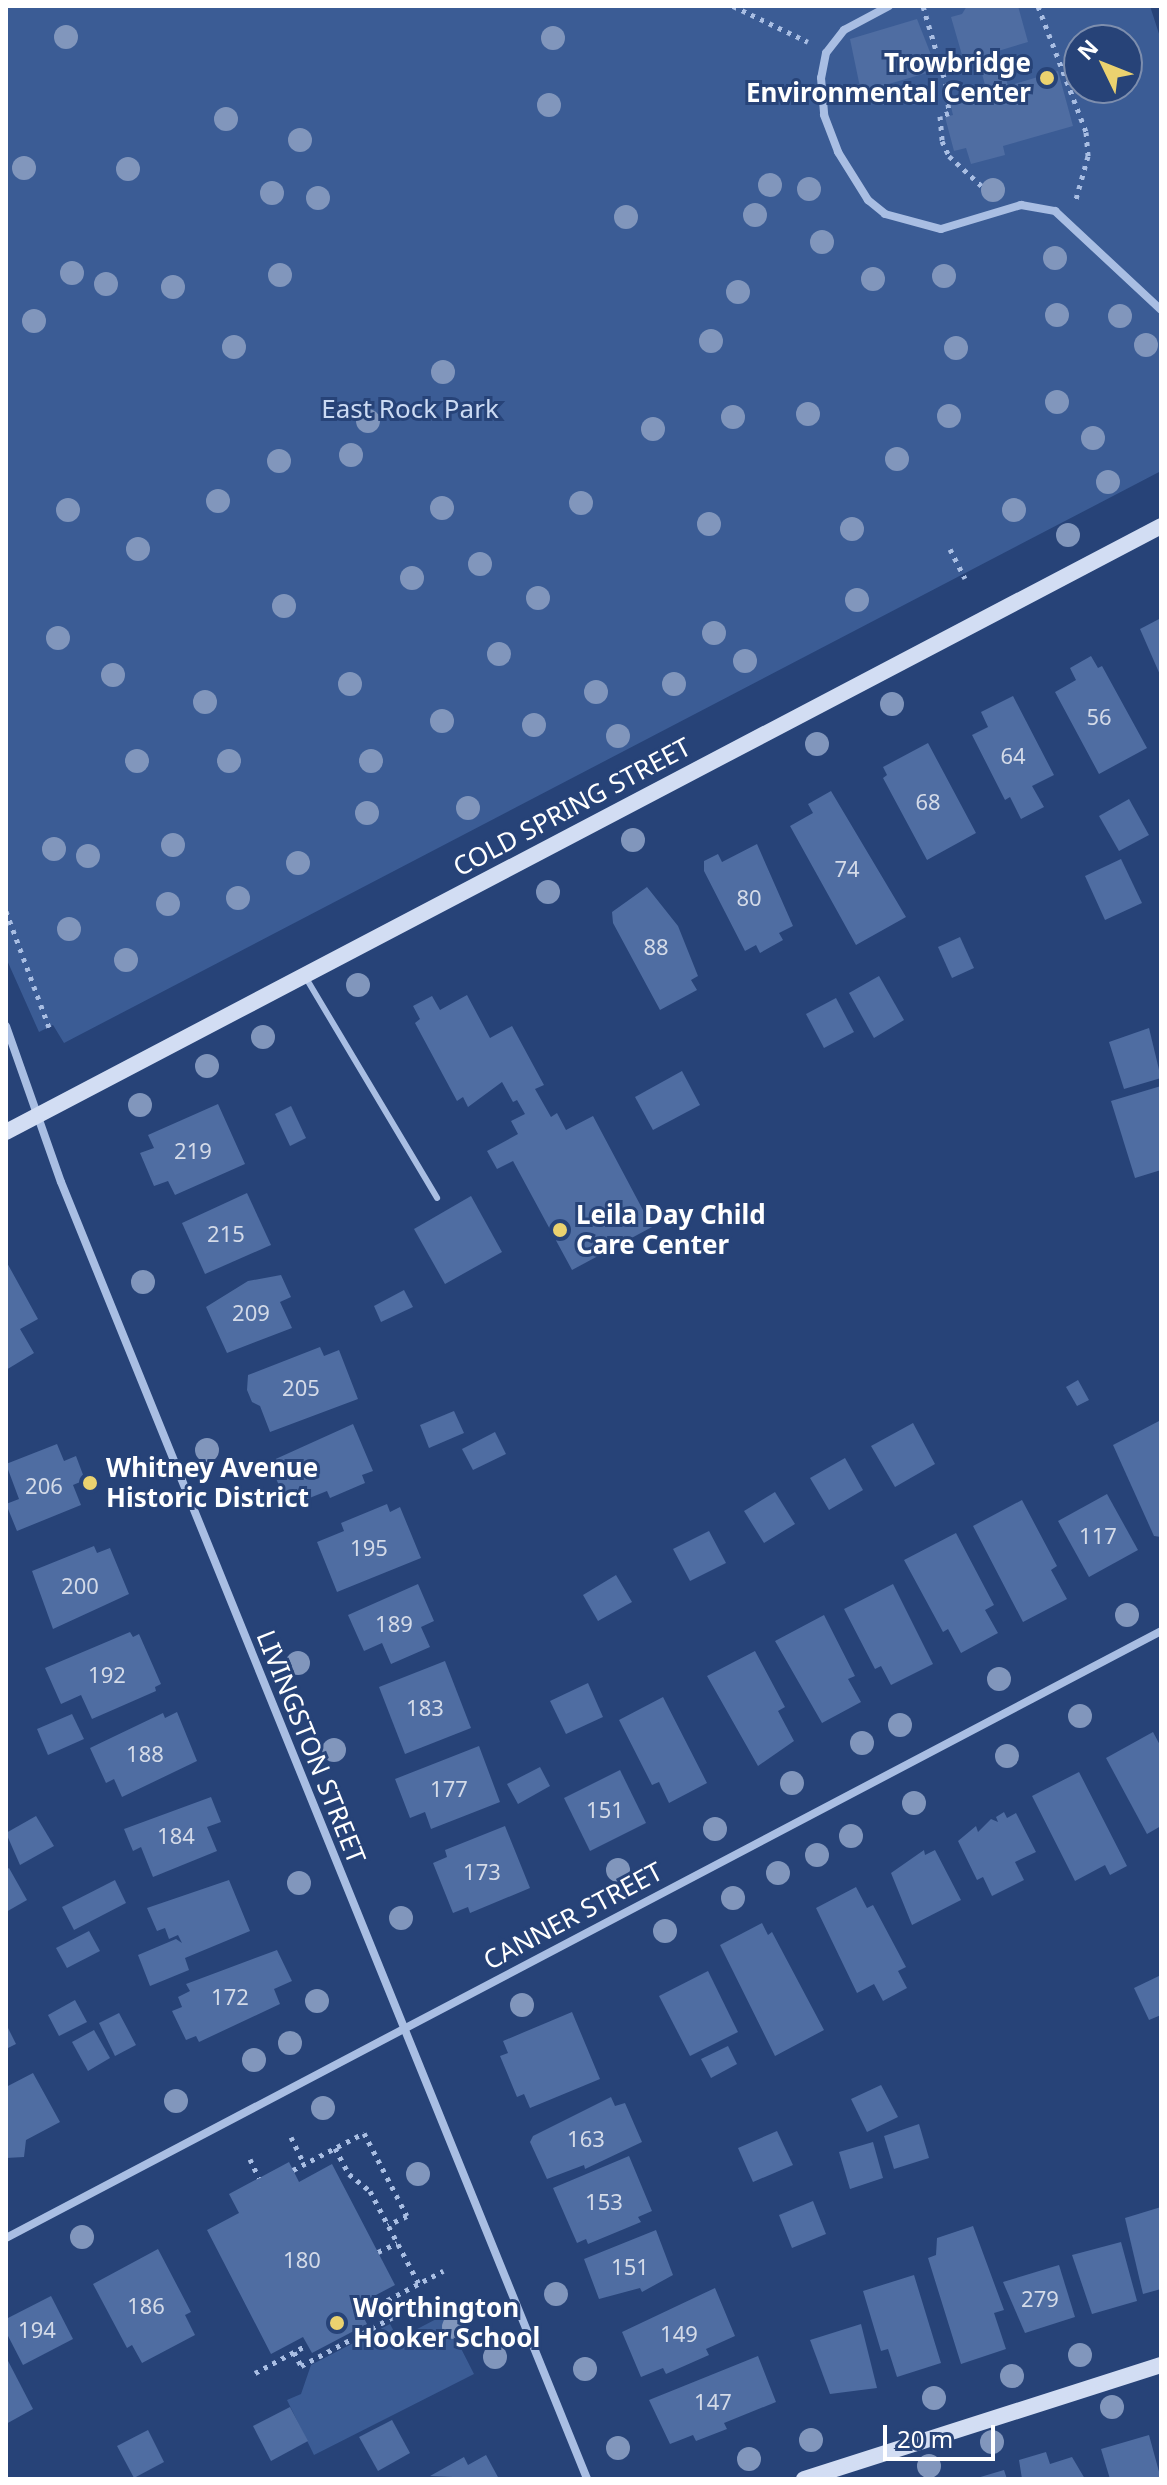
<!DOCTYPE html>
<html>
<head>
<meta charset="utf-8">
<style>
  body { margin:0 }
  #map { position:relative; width:1167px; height:2485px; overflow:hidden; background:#274378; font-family:"Noto Sans",sans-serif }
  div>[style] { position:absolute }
  .green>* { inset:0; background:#3b5c95 }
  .building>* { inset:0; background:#4f6da2 }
  .path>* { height:5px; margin-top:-2.5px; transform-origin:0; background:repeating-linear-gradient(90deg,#a9bee3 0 4px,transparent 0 10px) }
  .lane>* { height:6px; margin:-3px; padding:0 3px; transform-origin:3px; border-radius:3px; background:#a9bee3 }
  .street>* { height:8px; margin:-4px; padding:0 4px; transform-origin:4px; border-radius:4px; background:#a9bee3 }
  .secondary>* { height:16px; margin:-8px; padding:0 8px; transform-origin:8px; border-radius:8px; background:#d2ddf3 }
  .trees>* { width:24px; height:24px; margin:-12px; border-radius:50%; background:#8196bc }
  .dots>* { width:22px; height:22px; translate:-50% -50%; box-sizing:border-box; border:4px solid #274378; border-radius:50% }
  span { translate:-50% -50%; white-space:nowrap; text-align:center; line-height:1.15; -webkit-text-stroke:6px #274378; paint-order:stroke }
  .number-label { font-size:22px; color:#d3dae8 }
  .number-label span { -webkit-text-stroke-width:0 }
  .poi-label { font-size:26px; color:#fff; font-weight:700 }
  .right { translate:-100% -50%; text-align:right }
  .left { translate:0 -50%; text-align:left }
  .park-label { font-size:26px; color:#cbdaf3 }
  .street-label { font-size:26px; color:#fff }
  .frame { position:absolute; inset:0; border:8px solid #fff; pointer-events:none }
  .north { position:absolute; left:1063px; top:24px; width:80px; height:80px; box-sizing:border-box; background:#274378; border:2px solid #7d8eae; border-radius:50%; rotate:313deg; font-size:22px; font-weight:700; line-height:32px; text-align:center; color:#fff }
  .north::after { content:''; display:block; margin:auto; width:28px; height:36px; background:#ebd26f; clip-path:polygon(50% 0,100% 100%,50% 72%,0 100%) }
  .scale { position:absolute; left:883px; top:2425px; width:112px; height:36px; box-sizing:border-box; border:4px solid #fff; border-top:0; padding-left:10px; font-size:24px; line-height:28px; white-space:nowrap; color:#fff; -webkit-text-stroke:6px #274378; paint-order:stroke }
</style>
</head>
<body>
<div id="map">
  <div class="green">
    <div style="clip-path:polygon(evenodd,6px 6px,1150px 6px,1161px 40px,1161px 471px,64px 1043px,53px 1025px,39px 1032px,6px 958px,6px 6px,1079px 40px,1127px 40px,1127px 88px,1079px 88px,1079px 40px)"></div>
    <div style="clip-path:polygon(444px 2315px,474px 2374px,314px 2455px,287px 2400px,301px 2394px,311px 2365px,390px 2324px,398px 2339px)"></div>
  </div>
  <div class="building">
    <div style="clip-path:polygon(967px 6px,1018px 6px,1028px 42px,998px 51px,1008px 86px,1058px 71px,1073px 126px,1003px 146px,1005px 155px,971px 164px,966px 148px,954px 151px,945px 117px,953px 115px,949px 99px,986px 89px,978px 58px,964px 62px,951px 17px,962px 14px)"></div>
    <div style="clip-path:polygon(917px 19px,937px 70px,861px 92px,850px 39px)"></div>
    <div style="clip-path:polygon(1161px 618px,1161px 677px,1140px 629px)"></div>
    <div style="clip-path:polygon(1091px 656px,1098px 668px,1102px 666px,1147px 748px,1099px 774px,1055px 692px,1076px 680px,1070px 668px)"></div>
    <div style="clip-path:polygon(1013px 696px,1054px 775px,1032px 786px,1044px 807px,1021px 819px,1010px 797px,1005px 800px,972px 735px,988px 727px,981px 712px)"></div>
    <div style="clip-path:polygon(928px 743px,976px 833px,927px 860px,883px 778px,887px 775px,883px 767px)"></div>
    <div style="clip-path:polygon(831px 791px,906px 917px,856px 945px,790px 826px,813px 813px,808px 804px)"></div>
    <div style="clip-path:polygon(1129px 799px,1149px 835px,1119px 851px,1099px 816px)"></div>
    <div style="clip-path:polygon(757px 844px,793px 926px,779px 933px,783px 940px,760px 953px,756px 945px,745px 951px,704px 871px,704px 861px,718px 854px,722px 862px)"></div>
    <div style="clip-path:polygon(1121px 859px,1142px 903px,1105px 920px,1085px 876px)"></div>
    <div style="clip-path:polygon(647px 887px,678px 926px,698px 976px,691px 980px,697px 990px,660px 1010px,613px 923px,612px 912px)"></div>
    <div style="clip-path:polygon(960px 937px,974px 968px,952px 978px,938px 947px)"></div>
    <div style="clip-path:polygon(879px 976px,904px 1020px,874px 1038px,849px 993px)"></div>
    <div style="clip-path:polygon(467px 995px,490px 1038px,512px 1026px,544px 1085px,535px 1089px,551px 1117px,557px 1113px,566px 1130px,593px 1116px,652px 1227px,572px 1270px,513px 1161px,497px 1169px,487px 1151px,518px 1134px,511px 1121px,525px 1114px,517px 1100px,513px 1102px,502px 1082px,468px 1107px,463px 1097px,457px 1101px,415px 1023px,420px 1019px,413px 1006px,432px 996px,440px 1010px)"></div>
    <div style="clip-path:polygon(836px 998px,854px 1032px,824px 1048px,806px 1014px)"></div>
    <div style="clip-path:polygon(1149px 1028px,1161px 1078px,1124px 1089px,1109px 1042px)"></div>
    <div style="clip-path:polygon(682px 1071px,700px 1105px,653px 1130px,635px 1097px)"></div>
    <div style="clip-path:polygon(1161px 1086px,1161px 1170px,1135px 1178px,1111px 1101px)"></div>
    <div style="clip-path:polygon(218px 1104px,245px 1164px,175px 1195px,168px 1181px,154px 1186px,140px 1153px,154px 1148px,148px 1135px)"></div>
    <div style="clip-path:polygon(291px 1106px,306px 1138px,290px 1146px,275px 1114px)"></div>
    <div style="clip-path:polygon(247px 1193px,271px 1245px,205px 1274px,182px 1223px)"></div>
    <div style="clip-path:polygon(471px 1196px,502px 1252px,445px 1284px,414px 1229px)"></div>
    <div style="clip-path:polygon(6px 1261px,38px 1319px,20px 1329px,34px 1353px,6px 1370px)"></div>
    <div style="clip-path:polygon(281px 1275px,291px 1297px,280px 1302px,292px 1328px,227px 1353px,206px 1307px,248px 1281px)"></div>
    <div style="clip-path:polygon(404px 1290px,413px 1307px,381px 1322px,374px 1306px)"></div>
    <div style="clip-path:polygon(320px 1347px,324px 1356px,339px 1350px,358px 1399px,270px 1432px,260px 1406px,252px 1402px,247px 1390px,248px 1375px)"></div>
    <div style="clip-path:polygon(1078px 1380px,1089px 1400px,1077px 1406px,1066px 1387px)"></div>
    <div style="clip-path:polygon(454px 1411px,464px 1433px,429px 1448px,420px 1425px)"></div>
    <div style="clip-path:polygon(1161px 1420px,1161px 1537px,1154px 1536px,1113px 1445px)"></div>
    <div style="clip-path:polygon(913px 1423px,935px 1464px,895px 1487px,871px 1446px)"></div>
    <div style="clip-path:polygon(353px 1424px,373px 1471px,362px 1475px,365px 1483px,330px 1498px,327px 1491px,302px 1501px,297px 1489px,283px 1495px,269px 1462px)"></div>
    <div style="clip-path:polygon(495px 1432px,506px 1454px,473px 1470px,462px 1449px)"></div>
    <div style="clip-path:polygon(57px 1444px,64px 1461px,76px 1456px,85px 1480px,73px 1485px,81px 1505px,17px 1531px,6px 1504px,19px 1499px,6px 1464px)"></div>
    <div style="clip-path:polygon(845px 1458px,863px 1490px,829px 1510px,810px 1478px)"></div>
    <div style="clip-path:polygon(775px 1492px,795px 1524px,764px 1543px,744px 1511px)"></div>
    <div style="clip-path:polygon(1107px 1494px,1138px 1550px,1089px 1577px,1058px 1521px)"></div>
    <div style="clip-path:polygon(1022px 1500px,1057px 1566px,1051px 1570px,1067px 1599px,1023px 1622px,973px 1526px)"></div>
    <div style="clip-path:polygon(387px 1504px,390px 1512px,400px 1507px,421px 1558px,337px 1592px,317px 1542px,344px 1531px,341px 1523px)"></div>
    <div style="clip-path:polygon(709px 1531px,726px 1563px,690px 1581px,673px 1549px)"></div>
    <div style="clip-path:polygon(956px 1533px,994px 1605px,985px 1610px,998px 1633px,961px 1653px,948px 1629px,943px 1632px,904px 1560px)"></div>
    <div style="clip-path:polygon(94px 1546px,97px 1553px,110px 1548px,129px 1594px,53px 1629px,32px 1571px)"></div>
    <div style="clip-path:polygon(616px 1575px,632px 1602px,598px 1621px,583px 1595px)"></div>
    <div style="clip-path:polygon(418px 1584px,434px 1621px,421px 1627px,430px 1647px,391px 1664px,382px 1643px,364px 1651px,348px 1615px)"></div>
    <div style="clip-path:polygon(893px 1584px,933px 1664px,891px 1685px,881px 1666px,875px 1669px,844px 1609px)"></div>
    <div style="clip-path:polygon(824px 1615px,855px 1676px,848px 1679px,861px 1702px,822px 1723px,775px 1641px)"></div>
    <div style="clip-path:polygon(130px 1632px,133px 1637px,139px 1634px,161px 1684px,155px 1687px,156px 1691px,92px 1719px,81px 1695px,61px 1704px,45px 1668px)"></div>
    <div style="clip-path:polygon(755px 1651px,785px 1707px,778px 1711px,794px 1741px,758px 1766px,707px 1676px)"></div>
    <div style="clip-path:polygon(445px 1661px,471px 1728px,405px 1754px,379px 1687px)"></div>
    <div style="clip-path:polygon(588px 1683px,603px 1717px,566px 1734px,550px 1701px)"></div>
    <div style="clip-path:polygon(663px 1697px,707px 1783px,669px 1803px,659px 1782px,652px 1785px,619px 1720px)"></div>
    <div style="clip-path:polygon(177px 1712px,197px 1761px,122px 1797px,114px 1779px,106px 1783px,90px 1748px,163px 1713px,165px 1718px)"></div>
    <div style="clip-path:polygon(72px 1714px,84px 1739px,48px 1755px,37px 1729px)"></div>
    <div style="clip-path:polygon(1153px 1732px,1161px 1747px,1161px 1826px,1147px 1834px,1106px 1758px)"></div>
    <div style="clip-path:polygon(479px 1746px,500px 1802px,431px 1829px,425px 1812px,410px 1818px,395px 1779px)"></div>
    <div style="clip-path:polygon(540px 1767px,550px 1786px,518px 1804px,507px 1784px)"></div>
    <div style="clip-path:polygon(620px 1770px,646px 1823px,590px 1851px,564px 1798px)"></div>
    <div style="clip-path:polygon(1079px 1772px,1127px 1866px,1110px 1875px,1105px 1865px,1075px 1881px,1032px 1796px)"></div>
    <div style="clip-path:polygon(211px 1797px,221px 1822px,207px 1827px,217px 1851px,153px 1877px,141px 1847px,133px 1851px,124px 1829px)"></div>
    <div style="clip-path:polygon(1004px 1812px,1007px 1818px,1016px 1813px,1036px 1852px,1015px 1862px,1024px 1880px,992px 1896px,983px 1877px,977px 1880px,958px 1841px,976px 1826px,978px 1832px,991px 1819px,998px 1822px,996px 1817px)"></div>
    <div style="clip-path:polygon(36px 1816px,54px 1846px,20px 1865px,6px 1833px)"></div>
    <div style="clip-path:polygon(505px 1826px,530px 1888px,470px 1913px,468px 1907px,453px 1913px,433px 1863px,447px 1857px,445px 1850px)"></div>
    <div style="clip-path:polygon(924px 1850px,925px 1855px,935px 1850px,961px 1900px,912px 1925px,891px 1873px)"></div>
    <div style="clip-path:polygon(9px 1868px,27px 1900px,6px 1912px,6px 1870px)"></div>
    <div style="clip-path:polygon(115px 1880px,126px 1903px,74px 1930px,62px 1907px)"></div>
    <div style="clip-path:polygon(229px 1880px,250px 1931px,185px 1958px,189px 1970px,150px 1986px,138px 1955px,176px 1939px,182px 1943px,178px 1935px,169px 1939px,165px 1928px,157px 1931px,147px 1908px)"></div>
    <div style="clip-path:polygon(856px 1887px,867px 1908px,873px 1905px,906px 1967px,898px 1971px,907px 1988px,883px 2001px,874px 1984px,857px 1993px,816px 1908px)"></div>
    <div style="clip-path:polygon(762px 1923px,768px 1935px,772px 1932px,824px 2030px,775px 2056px,720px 1945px)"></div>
    <div style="clip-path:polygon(89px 1931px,100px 1951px,67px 1968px,56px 1948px)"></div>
    <div style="clip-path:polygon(277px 1950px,292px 1981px,274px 1989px,280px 2004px,199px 2042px,196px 2036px,186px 2040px,172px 2011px,182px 2007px,178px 1997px,190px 1991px,186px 1984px)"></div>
    <div style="clip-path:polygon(708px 1971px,738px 2032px,690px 2056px,659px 1996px)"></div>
    <div style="clip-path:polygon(1161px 1975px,1161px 2015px,1149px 2020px,1134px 1988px)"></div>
    <div style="clip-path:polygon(75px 2000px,87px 2022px,59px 2036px,48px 2015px)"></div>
    <div style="clip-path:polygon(572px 2012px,600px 2079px,530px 2108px,524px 2094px,517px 2097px,500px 2056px,508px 2053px,503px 2041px)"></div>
    <div style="clip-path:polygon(119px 2013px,136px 2045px,115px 2056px,99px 2023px)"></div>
    <div style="clip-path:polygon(6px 2024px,16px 2044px,6px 2049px)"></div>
    <div style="clip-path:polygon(94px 2030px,110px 2058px,88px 2071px,72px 2042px)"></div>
    <div style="clip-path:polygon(728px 2046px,737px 2064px,711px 2078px,701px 2059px)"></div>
    <div style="clip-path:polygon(33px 2073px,60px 2122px,26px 2140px,24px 2157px,6px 2158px,6px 2087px)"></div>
    <div style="clip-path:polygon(881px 2085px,898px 2117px,867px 2132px,851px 2099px)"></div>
    <div style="clip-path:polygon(611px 2097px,615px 2106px,625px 2103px,642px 2142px,585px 2169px,584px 2165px,547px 2179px,530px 2142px,533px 2136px)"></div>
    <div style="clip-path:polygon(919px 2124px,929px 2158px,894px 2169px,884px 2136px)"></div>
    <div style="clip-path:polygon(777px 2131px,793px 2165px,753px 2182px,738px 2148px)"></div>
    <div style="clip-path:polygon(873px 2142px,883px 2178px,850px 2189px,839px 2152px)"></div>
    <div style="clip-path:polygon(629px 2156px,652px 2211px,638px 2217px,641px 2222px,588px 2244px,586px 2239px,577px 2243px,553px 2188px)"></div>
    <div style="clip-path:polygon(289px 2162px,299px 2182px,332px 2164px,395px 2285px,357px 2305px,367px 2324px,312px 2353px,303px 2337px,271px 2354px,207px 2230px,239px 2213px,229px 2194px)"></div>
    <div style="clip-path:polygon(813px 2201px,826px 2234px,792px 2248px,779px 2215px)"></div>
    <div style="clip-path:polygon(1161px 2207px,1161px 2289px,1143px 2294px,1125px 2218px)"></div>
    <div style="clip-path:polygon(973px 2226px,1004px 2310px,994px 2313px,1006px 2349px,961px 2364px,928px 2258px,936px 2255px,937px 2238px)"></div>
    <div style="clip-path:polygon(656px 2230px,673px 2275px,642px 2292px,640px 2288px,599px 2299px,584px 2259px)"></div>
    <div style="clip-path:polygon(1121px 2242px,1137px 2301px,1092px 2314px,1072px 2255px)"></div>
    <div style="clip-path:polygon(158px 2249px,191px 2312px,185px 2315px,195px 2335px,142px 2363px,132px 2345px,127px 2348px,93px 2284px)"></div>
    <div style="clip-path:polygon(1059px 2265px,1075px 2317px,1025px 2333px,1003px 2282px)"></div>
    <div style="clip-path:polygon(914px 2275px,941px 2363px,897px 2377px,888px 2349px,881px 2351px,863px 2291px)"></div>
    <div style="clip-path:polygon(715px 2288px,735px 2336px,706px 2349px,709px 2355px,666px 2374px,663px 2368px,641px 2377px,622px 2332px)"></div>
    <div style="clip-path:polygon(51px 2296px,73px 2339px,23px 2365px,6px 2332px,6px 2319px)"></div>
    <div style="clip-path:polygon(861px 2324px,877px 2388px,830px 2394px,810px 2340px)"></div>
    <div style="clip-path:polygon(758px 2356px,776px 2402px,724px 2423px,727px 2429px,696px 2441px,693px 2435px,670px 2444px,649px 2400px)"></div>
    <div style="clip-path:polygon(6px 2357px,33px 2409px,6px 2424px)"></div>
    <div style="clip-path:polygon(290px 2407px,308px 2441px,271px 2461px,253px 2426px)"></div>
    <div style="clip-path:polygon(392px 2420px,410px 2453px,378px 2471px,359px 2437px)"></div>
    <div style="clip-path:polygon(148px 2430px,164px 2462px,134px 2478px,117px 2446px)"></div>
    <div style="clip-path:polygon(1149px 2435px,1161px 2479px,1110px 2479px,1101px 2449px)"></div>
    <div style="clip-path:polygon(1046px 2452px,1050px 2464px,1072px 2457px,1085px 2479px,1022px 2479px,1019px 2460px)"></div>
    <div style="clip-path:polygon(486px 2455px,499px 2479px,430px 2476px,464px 2457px,468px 2465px)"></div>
    <div style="clip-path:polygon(1004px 2470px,1007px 2479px,977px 2479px,977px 2478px)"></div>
  </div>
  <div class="path">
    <div style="left:733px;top:6px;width:83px;rotate:25.6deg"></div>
    <div style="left:923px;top:6px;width:81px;rotate:73.6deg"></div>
    <div style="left:946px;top:84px;width:29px;rotate:84deg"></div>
    <div style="left:949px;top:113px;width:9px;rotate:162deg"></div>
    <div style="left:940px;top:116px;width:25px;rotate:85deg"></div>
    <div style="left:942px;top:141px;width:17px;rotate:65deg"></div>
    <div style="left:949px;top:156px;width:52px;rotate:42.6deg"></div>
    <div style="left:1038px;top:6px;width:135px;rotate:69.1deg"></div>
    <div style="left:1086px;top:132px;width:24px;rotate:85deg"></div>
    <div style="left:1088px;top:156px;width:45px;rotate:105.6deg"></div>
    <div style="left:950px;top:549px;width:33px;rotate:63deg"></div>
    <div style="left:6px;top:911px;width:124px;rotate:69.7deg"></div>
    <div style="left:291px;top:2137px;width:30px;rotate:64deg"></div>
    <div style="left:335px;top:2148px;width:30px;rotate:62deg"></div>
    <div style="left:349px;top:2174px;width:27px;rotate:39deg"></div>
    <div style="left:370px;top:2191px;width:105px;rotate:62.2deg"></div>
    <div style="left:250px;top:2159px;width:21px;rotate:65deg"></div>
    <div style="left:293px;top:2170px;width:80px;rotate:-27.5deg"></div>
    <div style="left:364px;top:2133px;width:93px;rotate:62.6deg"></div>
    <div style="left:407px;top:2216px;width:21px;rotate:155deg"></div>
    <div style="left:378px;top:2252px;width:21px;rotate:-25deg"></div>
    <div style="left:361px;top:2314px;width:93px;rotate:-27.7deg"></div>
    <div style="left:294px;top:2352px;width:16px;rotate:63deg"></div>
    <div style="left:301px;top:2366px;width:109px;rotate:-28deg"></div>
    <div style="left:397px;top:2315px;width:17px;rotate:-118deg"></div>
    <div style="left:255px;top:2373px;width:59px;rotate:-28.3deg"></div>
  </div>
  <div class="lane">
    <div style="left:306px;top:978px;width:256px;rotate:59.2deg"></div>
  </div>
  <div class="street">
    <div style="left:889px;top:6px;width:51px;rotate:151.9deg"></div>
    <div style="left:844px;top:30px;width:29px;rotate:128deg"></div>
    <div style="left:826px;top:53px;width:25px;rotate:101deg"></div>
    <div style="left:821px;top:78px;width:37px;rotate:85deg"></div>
    <div style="left:824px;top:115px;width:40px;rotate:69deg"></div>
    <div style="left:838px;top:152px;width:57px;rotate:58deg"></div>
    <div style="left:868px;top:200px;width:22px;rotate:39deg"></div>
    <div style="left:885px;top:214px;width:58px;rotate:15deg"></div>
    <div style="left:941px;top:229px;width:84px;rotate:-16.7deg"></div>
    <div style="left:1021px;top:205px;width:35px;rotate:10deg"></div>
    <div style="left:1055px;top:211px;width:145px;rotate:43deg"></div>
    <div style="left:6px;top:1026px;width:165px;rotate:70.6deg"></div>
    <div style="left:61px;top:1182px;width:1400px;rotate:67.92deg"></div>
    <div style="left:6px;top:2238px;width:1305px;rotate:-27.72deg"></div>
  </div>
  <div class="secondary">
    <div style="left:6px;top:1132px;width:1304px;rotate:-27.68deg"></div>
    <div style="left:804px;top:2479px;width:375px;rotate:-17.7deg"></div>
  </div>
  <div class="trees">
    <div style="left:66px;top:37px"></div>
    <div style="left:553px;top:38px"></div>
    <div style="left:549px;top:105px"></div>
    <div style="left:226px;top:119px"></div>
    <div style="left:300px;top:140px"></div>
    <div style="left:24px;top:168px"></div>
    <div style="left:128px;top:169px"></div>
    <div style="left:770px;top:185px"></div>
    <div style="left:809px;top:189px"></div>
    <div style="left:993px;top:190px"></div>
    <div style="left:272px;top:193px"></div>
    <div style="left:318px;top:198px"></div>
    <div style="left:755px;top:215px"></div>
    <div style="left:626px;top:217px"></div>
    <div style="left:822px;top:242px"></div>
    <div style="left:1055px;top:258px"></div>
    <div style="left:72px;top:273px"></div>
    <div style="left:280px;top:275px"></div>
    <div style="left:944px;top:276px"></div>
    <div style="left:873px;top:279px"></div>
    <div style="left:106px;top:284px"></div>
    <div style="left:173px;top:287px"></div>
    <div style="left:738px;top:292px"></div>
    <div style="left:1057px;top:315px"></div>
    <div style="left:1120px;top:316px"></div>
    <div style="left:34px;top:321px"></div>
    <div style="left:711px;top:341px"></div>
    <div style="left:1146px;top:345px"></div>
    <div style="left:234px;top:347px"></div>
    <div style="left:956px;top:348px"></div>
    <div style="left:443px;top:372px"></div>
    <div style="left:1057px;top:402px"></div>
    <div style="left:808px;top:414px"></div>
    <div style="left:949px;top:416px"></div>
    <div style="left:733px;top:417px"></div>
    <div style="left:368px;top:421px"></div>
    <div style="left:653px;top:429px"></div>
    <div style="left:1093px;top:438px"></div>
    <div style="left:351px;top:455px"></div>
    <div style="left:897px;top:459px"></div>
    <div style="left:279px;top:461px"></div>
    <div style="left:1108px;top:482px"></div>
    <div style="left:218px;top:501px"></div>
    <div style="left:581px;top:503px"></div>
    <div style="left:442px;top:508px"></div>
    <div style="left:68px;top:510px"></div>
    <div style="left:1014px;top:510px"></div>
    <div style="left:709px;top:524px"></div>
    <div style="left:852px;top:529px"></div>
    <div style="left:1068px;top:535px"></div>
    <div style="left:138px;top:549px"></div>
    <div style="left:480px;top:564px"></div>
    <div style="left:412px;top:578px"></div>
    <div style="left:538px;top:598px"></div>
    <div style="left:857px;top:600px"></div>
    <div style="left:284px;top:606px"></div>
    <div style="left:714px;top:633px"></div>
    <div style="left:58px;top:638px"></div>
    <div style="left:499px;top:654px"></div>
    <div style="left:745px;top:661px"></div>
    <div style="left:113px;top:675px"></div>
    <div style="left:350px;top:684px"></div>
    <div style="left:674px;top:684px"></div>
    <div style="left:596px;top:692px"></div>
    <div style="left:205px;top:702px"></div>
    <div style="left:892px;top:704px"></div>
    <div style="left:442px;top:721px"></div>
    <div style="left:534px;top:725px"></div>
    <div style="left:618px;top:736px"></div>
    <div style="left:817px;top:744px"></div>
    <div style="left:137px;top:761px"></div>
    <div style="left:229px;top:761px"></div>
    <div style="left:371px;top:761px"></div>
    <div style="left:468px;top:808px"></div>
    <div style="left:367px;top:813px"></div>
    <div style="left:633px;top:840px"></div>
    <div style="left:173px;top:845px"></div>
    <div style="left:54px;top:849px"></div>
    <div style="left:88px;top:856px"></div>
    <div style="left:298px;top:863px"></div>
    <div style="left:548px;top:892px"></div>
    <div style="left:238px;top:898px"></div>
    <div style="left:168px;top:904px"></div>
    <div style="left:69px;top:929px"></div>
    <div style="left:126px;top:960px"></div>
    <div style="left:358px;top:985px"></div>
    <div style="left:263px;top:1037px"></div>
    <div style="left:207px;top:1066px"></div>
    <div style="left:140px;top:1105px"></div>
    <div style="left:143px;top:1282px"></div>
    <div style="left:207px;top:1450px"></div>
    <div style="left:1127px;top:1615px"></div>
    <div style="left:298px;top:1663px"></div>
    <div style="left:999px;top:1679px"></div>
    <div style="left:1080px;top:1716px"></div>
    <div style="left:900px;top:1725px"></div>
    <div style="left:862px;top:1743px"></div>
    <div style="left:334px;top:1750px"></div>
    <div style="left:1007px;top:1756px"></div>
    <div style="left:792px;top:1783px"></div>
    <div style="left:914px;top:1803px"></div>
    <div style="left:715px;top:1829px"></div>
    <div style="left:851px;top:1836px"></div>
    <div style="left:817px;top:1855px"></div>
    <div style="left:618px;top:1870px"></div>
    <div style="left:778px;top:1873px"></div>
    <div style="left:299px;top:1883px"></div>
    <div style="left:733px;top:1898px"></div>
    <div style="left:401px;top:1918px"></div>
    <div style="left:665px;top:1931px"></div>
    <div style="left:317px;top:2001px"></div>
    <div style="left:522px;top:2005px"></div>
    <div style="left:290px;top:2043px"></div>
    <div style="left:254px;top:2060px"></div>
    <div style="left:176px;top:2101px"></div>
    <div style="left:323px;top:2108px"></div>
    <div style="left:418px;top:2174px"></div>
    <div style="left:82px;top:2237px"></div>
    <div style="left:556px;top:2294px"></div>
    <div style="left:454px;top:2327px"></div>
    <div style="left:1080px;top:2355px"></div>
    <div style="left:495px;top:2357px"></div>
    <div style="left:585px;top:2369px"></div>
    <div style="left:1012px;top:2376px"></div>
    <div style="left:934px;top:2398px"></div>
    <div style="left:1112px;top:2407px"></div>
    <div style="left:811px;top:2440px"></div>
    <div style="left:992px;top:2442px"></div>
    <div style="left:618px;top:2448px"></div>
    <div style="left:749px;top:2459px"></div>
    <div style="left:929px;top:2466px"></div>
  </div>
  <div class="dots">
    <div style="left:1047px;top:78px;background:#ebd26f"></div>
    <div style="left:560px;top:1230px;background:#ebd26f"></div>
    <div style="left:90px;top:1483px;background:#ebd26f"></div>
    <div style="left:337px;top:2323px;background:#ebd26f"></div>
  </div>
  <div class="number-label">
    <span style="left:1099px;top:717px">56</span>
    <span style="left:1013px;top:756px">64</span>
    <span style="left:928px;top:802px">68</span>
    <span style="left:847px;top:869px">74</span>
    <span style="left:749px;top:898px">80</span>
    <span style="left:656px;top:947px">88</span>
    <span style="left:193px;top:1151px">219</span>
    <span style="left:226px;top:1234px">215</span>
    <span style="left:251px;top:1313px">209</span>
    <span style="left:301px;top:1388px">205</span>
    <span style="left:44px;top:1486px">206</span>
    <span style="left:1098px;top:1536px">117</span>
    <span style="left:369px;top:1548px">195</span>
    <span style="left:80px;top:1586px">200</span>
    <span style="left:394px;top:1624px">189</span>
    <span style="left:107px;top:1675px">192</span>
    <span style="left:425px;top:1708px">183</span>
    <span style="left:145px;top:1754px">188</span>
    <span style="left:449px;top:1789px">177</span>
    <span style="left:605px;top:1810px">151</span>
    <span style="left:176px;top:1836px">184</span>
    <span style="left:482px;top:1872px">173</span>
    <span style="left:230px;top:1997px">172</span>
    <span style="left:586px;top:2139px">163</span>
    <span style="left:604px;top:2202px">153</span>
    <span style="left:302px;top:2260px">180</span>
    <span style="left:630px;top:2267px">151</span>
    <span style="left:1040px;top:2299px">279</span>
    <span style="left:146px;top:2306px">186</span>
    <span style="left:37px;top:2330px">194</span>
    <span style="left:679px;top:2334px">149</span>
    <span style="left:713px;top:2402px">147</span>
  </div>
  <div class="poi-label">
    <span class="right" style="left:1031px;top:78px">Trowbridge<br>Environmental Center</span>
    <span class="left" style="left:576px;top:1230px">Leila Day Child<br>Care Center</span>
    <span class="left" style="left:106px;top:1483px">Whitney Avenue<br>Historic District</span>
    <span class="left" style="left:353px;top:2323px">Worthington<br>Hooker School</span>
  </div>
  <div class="park-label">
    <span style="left:410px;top:409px">East Rock Park</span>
  </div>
  <div class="street-label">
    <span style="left:572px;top:807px;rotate:-28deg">COLD SPRING STREET</span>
    <span style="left:311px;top:1747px;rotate:68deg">LIVINGSTON STREET</span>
    <span style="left:573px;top:1916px;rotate:-28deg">CANNER STREET</span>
  </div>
  <div class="frame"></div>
  <div class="north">N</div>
  <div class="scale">20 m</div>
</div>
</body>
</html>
